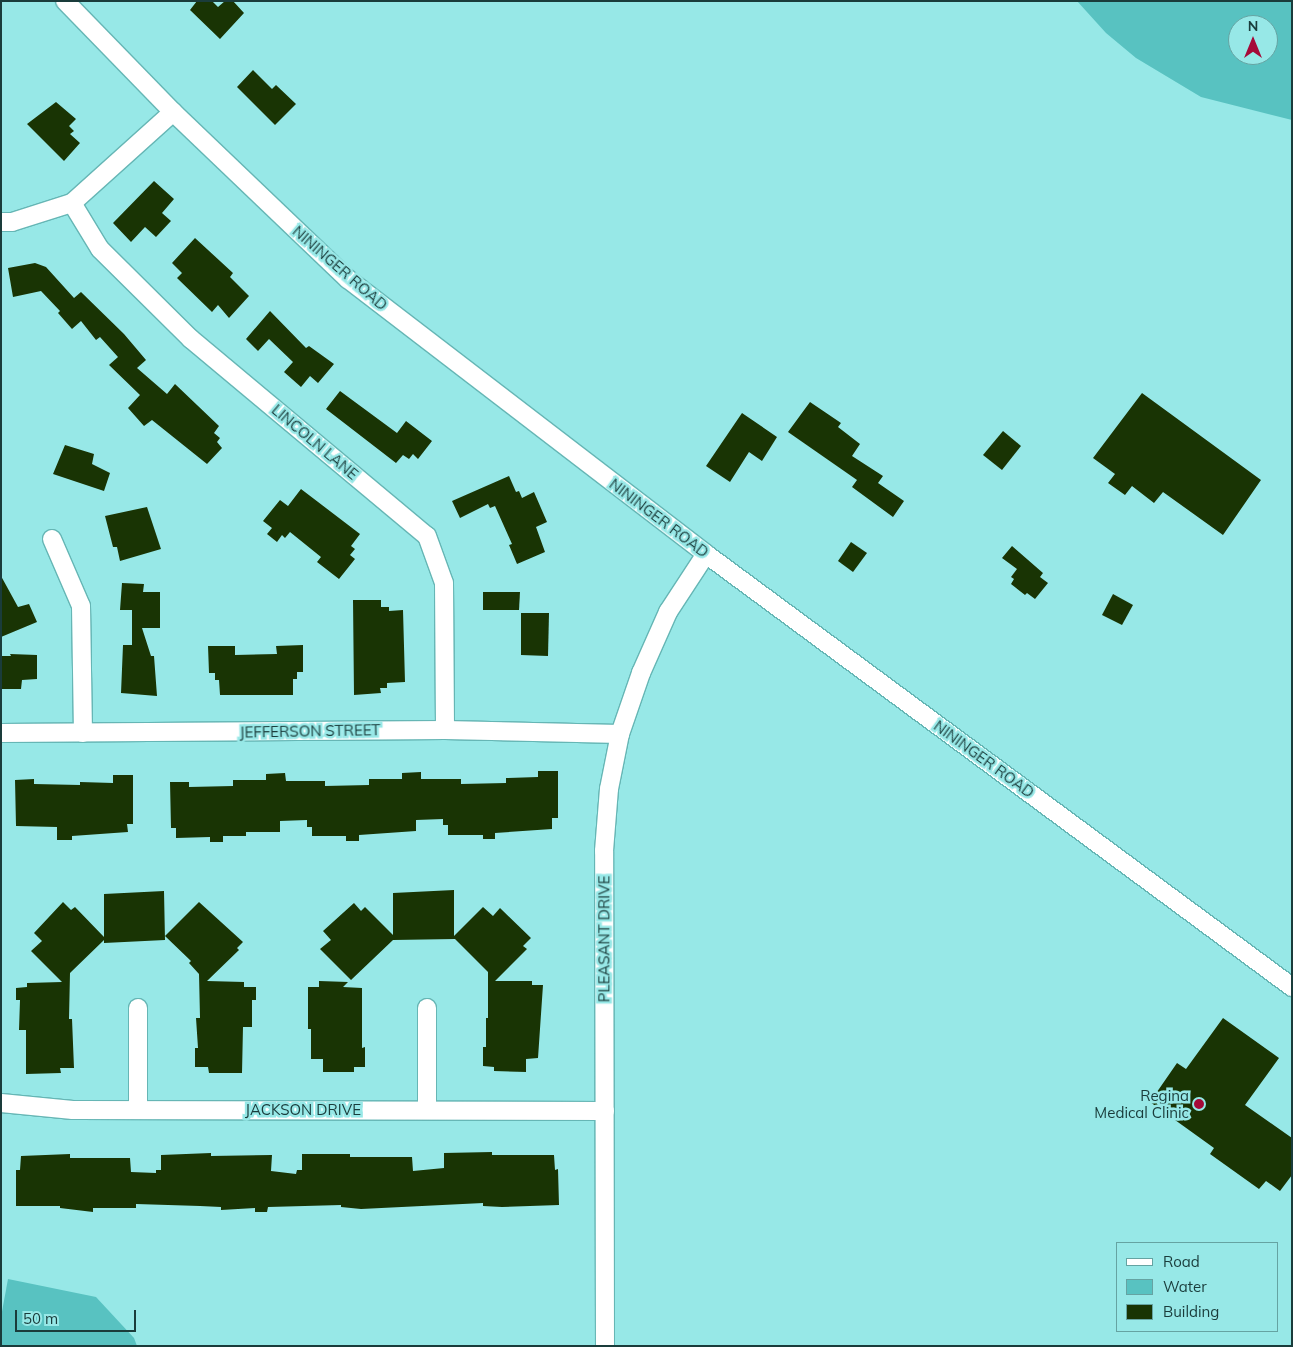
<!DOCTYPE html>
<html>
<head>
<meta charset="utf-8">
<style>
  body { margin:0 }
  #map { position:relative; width:1293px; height:1347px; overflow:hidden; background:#97e8e7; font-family:Mulish,sans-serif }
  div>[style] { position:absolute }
  .water>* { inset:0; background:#58c2c1 }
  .building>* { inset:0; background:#193404 }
  .roads { filter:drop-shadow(1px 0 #66b6b5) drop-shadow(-1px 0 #66b6b5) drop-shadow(0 1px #66b6b5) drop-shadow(0 -1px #66b6b5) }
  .minor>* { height:18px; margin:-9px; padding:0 9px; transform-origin:9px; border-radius:9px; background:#fff }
  .dots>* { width:14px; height:14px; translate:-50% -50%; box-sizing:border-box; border:2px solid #97e8e7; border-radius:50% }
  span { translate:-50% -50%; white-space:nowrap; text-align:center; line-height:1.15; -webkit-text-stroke:5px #97e8e7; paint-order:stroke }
  .street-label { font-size:15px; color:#1a3c3b }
  .poi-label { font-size:15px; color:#1a3c3b }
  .right { translate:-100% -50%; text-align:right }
  .frame { position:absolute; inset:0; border:2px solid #1a3c3b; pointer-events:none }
  .legend { position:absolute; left:1116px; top:1242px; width:162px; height:90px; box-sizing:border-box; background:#97e8e7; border:1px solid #65a3a2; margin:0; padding:6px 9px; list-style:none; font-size:15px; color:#1a3c3b }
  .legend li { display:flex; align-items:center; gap:10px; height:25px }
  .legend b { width:25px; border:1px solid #65a3a2 }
  .north { position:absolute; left:1228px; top:15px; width:50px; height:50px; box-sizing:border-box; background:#97e8e7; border:1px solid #65a3a2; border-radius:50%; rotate:0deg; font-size:14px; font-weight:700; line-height:20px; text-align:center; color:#1a3c3b }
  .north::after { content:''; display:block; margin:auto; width:18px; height:22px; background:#a50a38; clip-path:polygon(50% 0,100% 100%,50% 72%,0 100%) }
  .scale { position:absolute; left:15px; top:1310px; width:121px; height:22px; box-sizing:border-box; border:2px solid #1a3c3b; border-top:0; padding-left:6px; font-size:15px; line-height:18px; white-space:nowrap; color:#1a3c3b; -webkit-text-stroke:4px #97e8e7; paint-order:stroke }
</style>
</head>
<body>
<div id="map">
  <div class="water">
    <div style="clip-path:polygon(evenodd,1077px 1px,1292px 1px,1292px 120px,1201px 97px,1136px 58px,1106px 33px,1077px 1px,1238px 25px,1268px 25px,1268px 55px,1238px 55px,1238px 25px)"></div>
    <div style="clip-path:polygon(8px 1279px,96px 1297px,134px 1338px,137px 1346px,1px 1346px,1px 1317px)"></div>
  </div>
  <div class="building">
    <div style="clip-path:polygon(197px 1px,212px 1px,218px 7px,225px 1px,233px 1px,244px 13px,220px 39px,190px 10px)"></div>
    <div style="clip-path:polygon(253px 70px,272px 89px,276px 85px,296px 104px,275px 125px,237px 87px)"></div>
    <div style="clip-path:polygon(56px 102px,76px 119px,69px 126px,74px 131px,70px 134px,80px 143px,64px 161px,27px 124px)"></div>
    <div style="clip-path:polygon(154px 181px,174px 199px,162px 213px,171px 221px,156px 237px,145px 227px,131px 242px,113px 223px)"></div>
    <div style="clip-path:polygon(195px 238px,233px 273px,230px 277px,249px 296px,229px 318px,218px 305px,212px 312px,177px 278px,182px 273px,172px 263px)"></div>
    <div style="clip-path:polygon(35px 263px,46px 267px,74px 298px,81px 292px,124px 334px,146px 360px,137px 368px,167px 394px,175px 384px,219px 426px,214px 433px,220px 438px,217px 442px,222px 448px,207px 464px,152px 420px,144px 426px,128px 408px,140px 395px,109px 365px,118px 357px,100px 337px,96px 340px,81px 321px,72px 329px,58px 313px,60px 311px,41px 291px,13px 297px,8px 268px)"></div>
    <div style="clip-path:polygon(270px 311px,306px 348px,309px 346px,334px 364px,318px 383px,310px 376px,301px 387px,284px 372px,293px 362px,269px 339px,258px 351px,246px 339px)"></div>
    <div style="clip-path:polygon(340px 391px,397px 433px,406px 421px,432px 441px,418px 459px,413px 454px,409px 459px,403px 455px,396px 463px,326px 409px)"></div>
    <div style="clip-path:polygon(1142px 393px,1261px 480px,1223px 535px,1163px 492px,1154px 503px,1132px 486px,1125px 495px,1108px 483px,1115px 474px,1093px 458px)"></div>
    <div style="clip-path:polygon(810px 402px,841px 423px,838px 427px,860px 444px,852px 456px,883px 476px,878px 483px,904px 501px,893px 517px,852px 487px,857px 480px,788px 432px)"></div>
    <div style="clip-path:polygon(742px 413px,777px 437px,762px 461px,749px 452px,730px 482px,706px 466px)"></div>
    <div style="clip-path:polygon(1003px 431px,1021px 446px,1002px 470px,983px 455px)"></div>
    <div style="clip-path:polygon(65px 445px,94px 454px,92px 464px,110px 473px,104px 491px,53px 474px)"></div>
    <div style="clip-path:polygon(509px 476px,516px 492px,519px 491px,522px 498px,534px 492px,547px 522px,536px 527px,545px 552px,517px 564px,509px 545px,512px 544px,495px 506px,490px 508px,488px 504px,460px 518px,452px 501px)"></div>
    <div style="clip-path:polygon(301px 489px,360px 534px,351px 546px,355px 549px,350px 555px,355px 559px,339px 579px,317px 562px,321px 557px,290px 532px,285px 538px,282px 535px,277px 542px,267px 534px,272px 528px,263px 521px,280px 500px,288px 506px)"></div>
    <div style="clip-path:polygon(147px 507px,161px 549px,120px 561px,117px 547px,113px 547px,105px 516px)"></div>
    <div style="clip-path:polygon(851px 542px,867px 553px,853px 572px,838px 561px)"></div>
    <div style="clip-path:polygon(1012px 546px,1043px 573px,1040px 577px,1048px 583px,1035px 599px,1027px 593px,1025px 595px,1011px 584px,1014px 579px,1011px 577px,1017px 569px,1002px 558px)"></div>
    <div style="clip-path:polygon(1px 576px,18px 607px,29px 604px,37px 622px,1px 637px)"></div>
    <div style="clip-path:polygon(122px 583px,144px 584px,143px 592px,160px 592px,160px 628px,142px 628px,151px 656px,154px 656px,157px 696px,121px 693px,123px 645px,132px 645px,132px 610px,120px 610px)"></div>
    <div style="clip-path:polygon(483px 592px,520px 592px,519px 610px,483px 610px)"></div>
    <div style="clip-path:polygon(1113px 594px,1133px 605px,1122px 625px,1102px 615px)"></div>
    <div style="clip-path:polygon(353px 600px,381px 600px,381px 607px,389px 607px,389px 611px,403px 610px,405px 682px,387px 683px,387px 688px,380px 688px,381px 693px,354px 695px)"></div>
    <div style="clip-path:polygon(521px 613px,549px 613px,548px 656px,521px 655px)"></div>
    <div style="clip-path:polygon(303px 645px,303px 672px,297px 672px,297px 679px,293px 679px,293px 695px,220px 695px,219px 680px,215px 680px,215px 673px,209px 673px,208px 646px,235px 646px,235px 655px,277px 654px,276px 646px)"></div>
    <div style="clip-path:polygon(10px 654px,37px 655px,37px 679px,22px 680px,21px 689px,1px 689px,1px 656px,11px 656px)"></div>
    <div style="clip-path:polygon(538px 771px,558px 771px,558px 818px,552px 818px,552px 829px,495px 833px,495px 839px,483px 839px,483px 835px,448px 835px,448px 825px,443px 825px,443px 819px,416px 820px,416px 831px,359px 835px,359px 841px,346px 841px,346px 836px,312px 836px,312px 827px,307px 827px,307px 820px,280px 821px,280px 832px,246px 832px,246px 836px,223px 836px,223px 842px,210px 842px,210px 837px,176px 838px,176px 828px,171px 828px,170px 782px,189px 782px,189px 787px,233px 786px,233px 780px,266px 780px,266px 774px,285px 773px,286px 781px,325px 781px,325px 786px,369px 785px,369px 779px,402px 779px,402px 773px,421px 772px,421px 779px,461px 779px,461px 784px,506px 783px,506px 778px,538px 777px)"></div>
    <div style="clip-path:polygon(113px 775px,133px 775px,133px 824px,127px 824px,128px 832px,72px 836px,72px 840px,57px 840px,57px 827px,16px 826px,15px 780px,34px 779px,34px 784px,80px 785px,80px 782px,113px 783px)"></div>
    <div style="clip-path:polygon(454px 890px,454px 936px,483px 907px,493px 916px,500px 908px,531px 938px,523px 946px,527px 949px,495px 981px,532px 981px,532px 985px,543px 985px,538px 1058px,526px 1059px,526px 1072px,494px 1071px,494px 1067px,483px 1066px,483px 1047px,486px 1047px,486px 1018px,488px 1018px,488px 972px,455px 939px,393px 940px,351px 980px,320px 949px,331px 940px,323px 931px,354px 903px,361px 911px,365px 907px,393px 935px,393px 893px)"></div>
    <div style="clip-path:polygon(164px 891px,165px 940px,104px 943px,104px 940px,70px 973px,69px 1019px,72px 1019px,74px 1068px,60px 1068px,61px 1073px,26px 1074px,26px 1030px,19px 1030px,20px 1000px,16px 1000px,16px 988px,27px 987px,27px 983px,62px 982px,31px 951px,42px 941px,34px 933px,63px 902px,71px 910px,75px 907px,104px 937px,104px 894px)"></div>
    <div style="clip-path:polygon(199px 902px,243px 942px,237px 948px,239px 950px,207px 981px,244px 982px,244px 987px,256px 987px,256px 1000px,252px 1000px,252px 1027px,243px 1027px,242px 1073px,209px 1073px,208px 1067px,195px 1067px,195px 1048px,198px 1048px,196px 1018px,200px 1018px,199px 974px,189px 963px,191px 961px,165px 936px)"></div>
    <div style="clip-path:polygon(319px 981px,348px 982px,343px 987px,362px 988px,362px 1048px,365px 1047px,365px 1067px,354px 1067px,354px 1072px,323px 1072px,323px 1059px,311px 1059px,311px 1029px,308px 1029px,308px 987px,319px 987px)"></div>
    <div style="clip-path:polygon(1223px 1018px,1279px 1058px,1245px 1105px,1292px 1138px,1292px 1175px,1280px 1191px,1266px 1181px,1259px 1189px,1210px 1154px,1214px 1148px,1150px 1102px,1177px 1063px,1186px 1069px)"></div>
    <div style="clip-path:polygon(492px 1152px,492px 1155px,554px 1155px,555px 1170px,558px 1169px,559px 1205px,502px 1207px,483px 1206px,483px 1203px,361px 1209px,341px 1207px,341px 1205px,268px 1207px,267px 1212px,255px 1212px,255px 1208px,221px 1210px,221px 1207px,200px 1206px,136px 1204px,136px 1208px,93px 1208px,93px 1212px,60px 1208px,60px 1206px,16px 1206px,16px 1170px,20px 1170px,21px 1156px,70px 1154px,70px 1158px,130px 1158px,131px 1172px,156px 1173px,156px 1170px,161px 1170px,161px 1155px,211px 1153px,211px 1156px,272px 1155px,271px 1171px,296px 1174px,297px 1170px,302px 1170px,302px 1154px,350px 1154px,350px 1157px,412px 1157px,413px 1171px,444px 1168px,444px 1153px)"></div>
  </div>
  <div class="roads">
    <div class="minor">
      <div style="left:65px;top:1px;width:155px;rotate:45.8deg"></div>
      <div style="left:173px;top:112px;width:242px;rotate:43.7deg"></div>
      <div style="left:348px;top:279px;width:451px;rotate:37.5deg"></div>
      <div style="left:706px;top:554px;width:729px;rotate:36.46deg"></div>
      <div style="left:72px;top:203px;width:54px;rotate:58.7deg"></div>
      <div style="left:100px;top:249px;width:128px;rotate:44.7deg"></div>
      <div style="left:191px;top:339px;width:307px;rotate:39.9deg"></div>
      <div style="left:427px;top:536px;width:50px;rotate:70.1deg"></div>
      <div style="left:444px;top:583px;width:147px;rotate:89.6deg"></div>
      <div style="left:1px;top:222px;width:11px"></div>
      <div style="left:12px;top:222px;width:63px;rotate:-17.6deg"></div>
      <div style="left:72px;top:203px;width:136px;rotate:-42deg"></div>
      <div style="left:52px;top:539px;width:73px;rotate:66.6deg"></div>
      <div style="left:81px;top:606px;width:127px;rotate:89.1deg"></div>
      <div style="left:1px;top:733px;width:444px;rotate:-0.4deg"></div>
      <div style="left:445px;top:730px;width:175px;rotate:1.3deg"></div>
      <div style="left:138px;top:1008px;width:102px;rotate:90deg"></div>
      <div style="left:427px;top:1008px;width:101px;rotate:90deg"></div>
      <div style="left:1px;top:1103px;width:72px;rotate:5.6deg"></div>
      <div style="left:73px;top:1110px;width:532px;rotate:0.11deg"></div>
      <div style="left:605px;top:1346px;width:495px;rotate:-90.1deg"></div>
      <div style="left:604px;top:851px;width:62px;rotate:-85.4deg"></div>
      <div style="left:609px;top:789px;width:56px;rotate:-78.7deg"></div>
      <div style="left:620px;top:734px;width:65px;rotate:-71deg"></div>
      <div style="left:641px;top:673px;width:67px;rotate:-66.1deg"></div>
      <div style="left:668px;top:612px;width:69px;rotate:-56.8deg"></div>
    </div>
  </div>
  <div class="dots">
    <div style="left:1199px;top:1104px;background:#a50a38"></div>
  </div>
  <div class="street-label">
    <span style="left:340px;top:268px;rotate:41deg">NININGER ROAD</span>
    <span style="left:315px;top:442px;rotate:40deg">LINCOLN LANE</span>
    <span style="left:659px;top:518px;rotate:37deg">NININGER ROAD</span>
    <span style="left:310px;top:731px;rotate:-1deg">JEFFERSON STREET</span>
    <span style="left:984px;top:759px;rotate:36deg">NININGER ROAD</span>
    <span style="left:604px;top:939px;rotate:-90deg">PLEASANT DRIVE</span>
    <span style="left:303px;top:1110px">JACKSON DRIVE</span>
  </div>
  <div class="poi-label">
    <span class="right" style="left:1189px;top:1104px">Regina<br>Medical Clinic</span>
  </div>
  <div class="frame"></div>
  <ul class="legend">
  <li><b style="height:6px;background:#fff"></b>Road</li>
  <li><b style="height:14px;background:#58c2c1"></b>Water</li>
  <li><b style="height:14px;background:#193404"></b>Building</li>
  </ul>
  <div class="north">N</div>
  <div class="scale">50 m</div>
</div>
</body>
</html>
